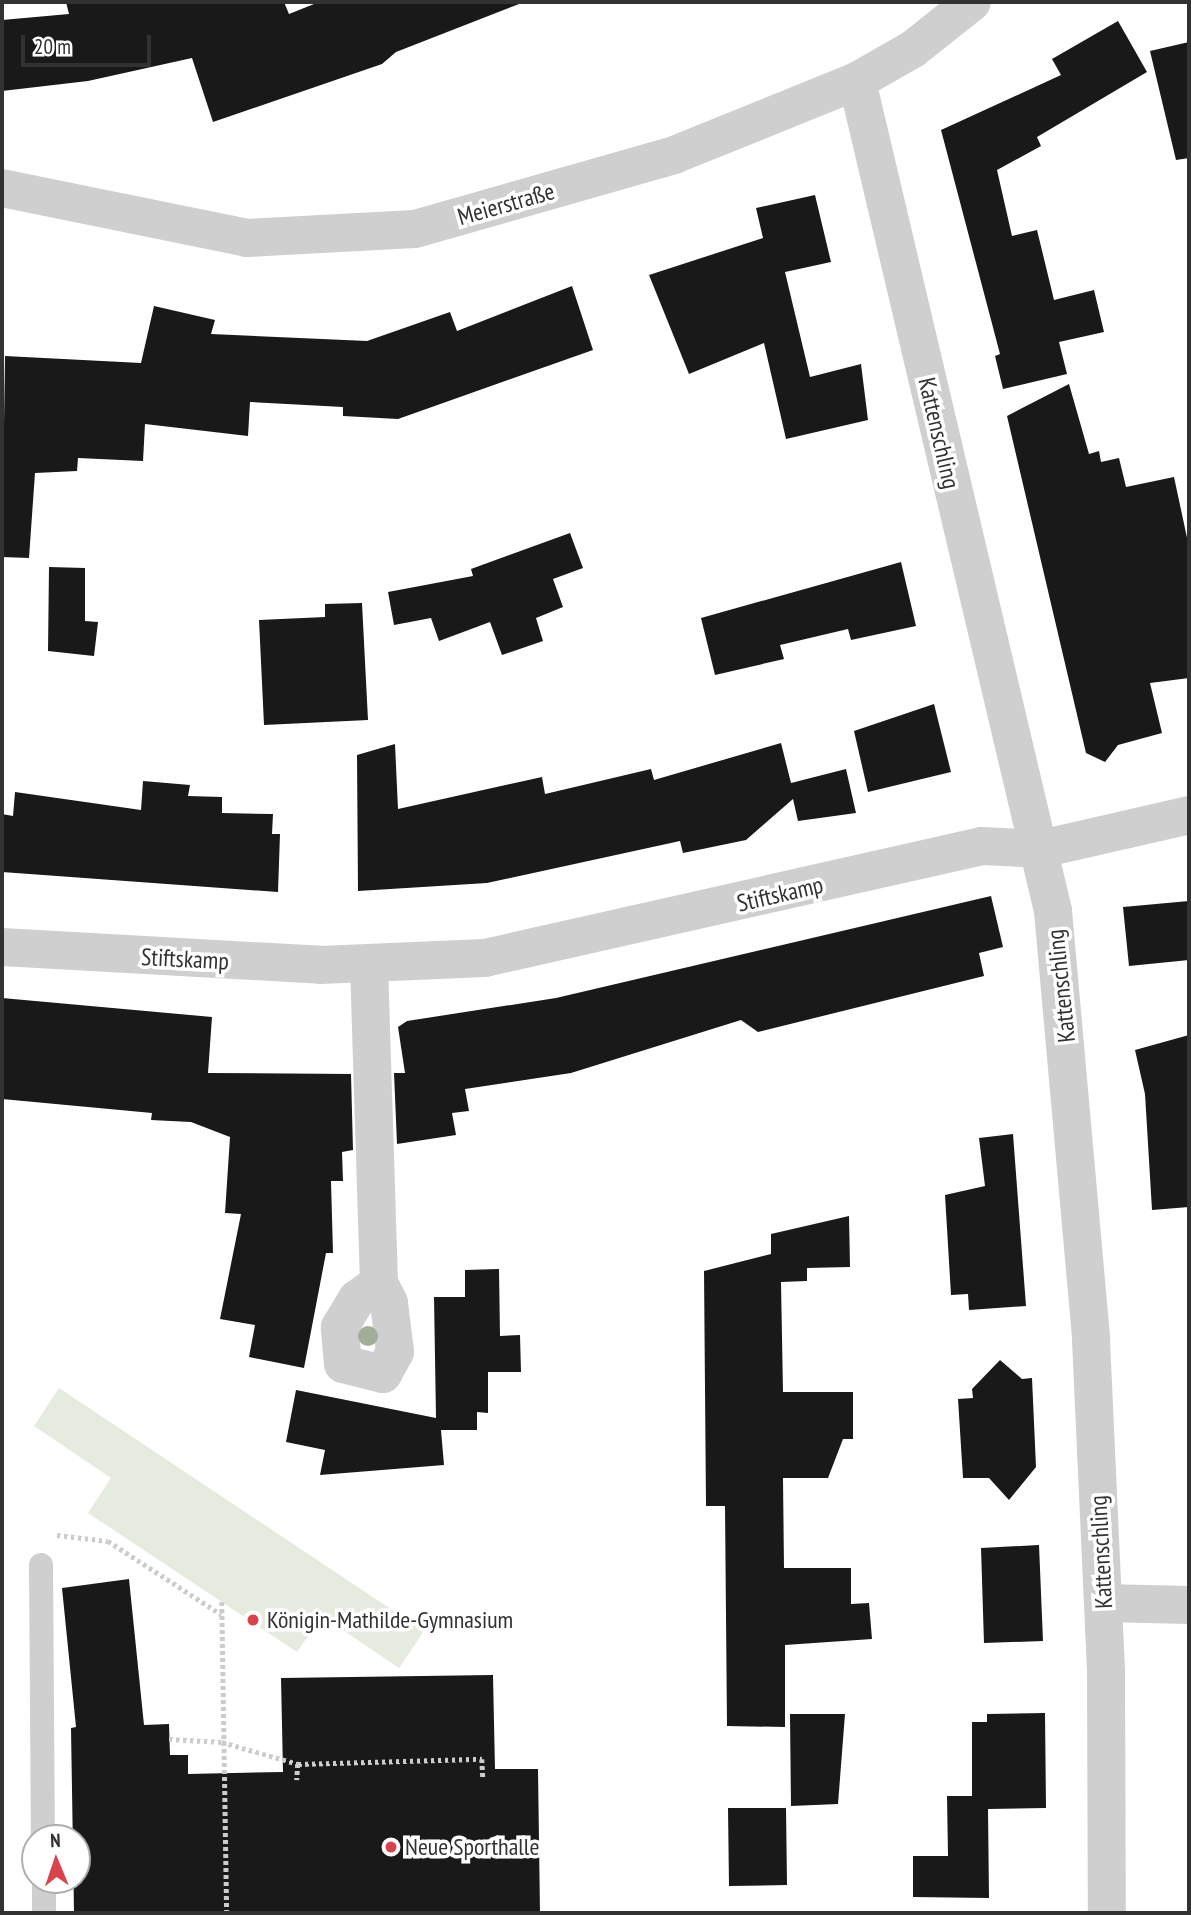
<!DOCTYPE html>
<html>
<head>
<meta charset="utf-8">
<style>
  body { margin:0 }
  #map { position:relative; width:1191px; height:1915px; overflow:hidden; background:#fff; font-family:"PT Sans Narrow",sans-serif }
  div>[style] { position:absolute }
  .green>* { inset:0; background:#e5ebdf }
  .building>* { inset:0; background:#191919 }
  .path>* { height:4.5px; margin-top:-2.25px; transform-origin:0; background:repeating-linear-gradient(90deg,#ccc 0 3.5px,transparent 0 7px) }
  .service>* { height:24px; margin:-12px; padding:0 12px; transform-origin:12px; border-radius:12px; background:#cfcfcf }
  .minor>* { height:38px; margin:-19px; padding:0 19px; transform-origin:19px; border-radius:19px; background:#cfcfcf }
  .trees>* { width:20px; height:20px; margin:-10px; border-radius:50%; background:#a2ae97 }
  .dots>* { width:19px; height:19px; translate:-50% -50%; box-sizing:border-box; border:4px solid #fff; border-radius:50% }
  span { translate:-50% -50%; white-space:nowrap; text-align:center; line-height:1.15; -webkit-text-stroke:7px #fff; paint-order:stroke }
  .street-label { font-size:24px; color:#323232 }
  .poi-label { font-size:24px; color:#323232 }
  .left { translate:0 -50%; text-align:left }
  .frame { position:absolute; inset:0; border:4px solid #323232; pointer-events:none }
  .north { position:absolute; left:21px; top:1824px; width:70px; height:70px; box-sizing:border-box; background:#fff; border:2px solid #adadad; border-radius:50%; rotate:358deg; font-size:19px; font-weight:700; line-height:28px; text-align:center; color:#323232 }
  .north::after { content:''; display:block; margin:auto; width:24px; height:32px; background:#db434c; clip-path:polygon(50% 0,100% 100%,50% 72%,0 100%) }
  .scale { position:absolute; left:21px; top:35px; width:130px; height:32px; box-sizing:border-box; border:4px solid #323232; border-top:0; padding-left:9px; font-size:21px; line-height:24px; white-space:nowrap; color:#323232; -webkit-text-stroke:5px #fff; paint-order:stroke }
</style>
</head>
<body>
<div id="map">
  <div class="green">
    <div style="clip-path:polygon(59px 1388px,424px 1631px,399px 1668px,322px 1616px,297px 1652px,88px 1513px,111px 1478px,34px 1426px)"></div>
  </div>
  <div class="building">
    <div style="clip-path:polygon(66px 2px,284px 2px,289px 14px,319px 2px,519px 4px,396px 52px,382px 64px,213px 122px,192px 58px,88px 81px,2px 91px,2px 20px,69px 14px)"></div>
    <div style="clip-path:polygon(1118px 21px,1147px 72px,1037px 137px,1041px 146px,997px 170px,1012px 236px,1037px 230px,1054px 300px,1094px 290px,1104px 332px,1059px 342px,1067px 374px,1003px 389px,995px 356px,1000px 354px,941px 130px,1061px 75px,1052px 59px)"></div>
    <div style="clip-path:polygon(1189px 42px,1189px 158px,1176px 160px,1150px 51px)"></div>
    <div style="clip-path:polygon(815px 195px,831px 262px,785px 272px,810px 377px,861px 364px,868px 420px,786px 439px,764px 343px,689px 374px,649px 275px,763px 238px,756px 208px)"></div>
    <div style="clip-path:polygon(572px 286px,593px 350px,398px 419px,343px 416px,343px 407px,250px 402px,248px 436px,145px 424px,143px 461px,78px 458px,77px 471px,35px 473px,29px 558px,2px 557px,5px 356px,141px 363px,154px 306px,215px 320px,211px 334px,367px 341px,450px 312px,457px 331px)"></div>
    <div style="clip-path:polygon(1069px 384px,1089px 454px,1099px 451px,1101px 462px,1119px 458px,1126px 487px,1174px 477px,1189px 547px,1189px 678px,1150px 683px,1162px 733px,1118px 745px,1105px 762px,1086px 753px,1007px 416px)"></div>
    <div style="clip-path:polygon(570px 533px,583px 568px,553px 579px,563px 607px,536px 618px,543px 641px,502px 655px,490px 622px,439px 641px,431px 618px,394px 625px,388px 592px,473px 576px,471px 569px)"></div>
    <div style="clip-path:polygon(901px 562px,916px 626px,851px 640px,848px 629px,780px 645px,784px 659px,715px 675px,701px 618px)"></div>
    <div style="clip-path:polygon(49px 567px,85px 568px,85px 621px,98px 622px,94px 656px,48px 651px)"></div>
    <div style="clip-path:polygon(362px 603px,368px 720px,264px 725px,259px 620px,325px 617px,325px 604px)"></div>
    <div style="clip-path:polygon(934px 704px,951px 772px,868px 792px,854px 731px)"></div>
    <div style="clip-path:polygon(781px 743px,791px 783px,846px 769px,856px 813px,798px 821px,793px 799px,746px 840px,683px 853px,680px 841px,487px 883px,358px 891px,357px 755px,395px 744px,398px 809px,542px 777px,545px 794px,651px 769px,654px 780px)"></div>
    <div style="clip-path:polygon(143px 781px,190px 785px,188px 796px,222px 797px,222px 813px,273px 814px,272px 834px,280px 834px,278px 892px,2px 872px,2px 814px,13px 816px,15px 792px,141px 810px)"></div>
    <div style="clip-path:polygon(991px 896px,1003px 947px,979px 953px,984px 976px,758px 1032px,741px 1020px,571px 1073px,465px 1089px,469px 1111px,452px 1113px,456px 1135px,397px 1144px,394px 1073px,405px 1073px,398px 1027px,407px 1021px,556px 998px)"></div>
    <div style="clip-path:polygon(1189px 901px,1189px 960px,1129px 966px,1123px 907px)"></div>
    <div style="clip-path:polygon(2px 998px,212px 1017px,208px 1073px,351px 1074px,353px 1150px,342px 1152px,343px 1181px,331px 1181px,333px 1253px,326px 1253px,304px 1368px,249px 1357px,255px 1325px,220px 1319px,241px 1214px,225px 1213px,230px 1137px,191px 1122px,151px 1120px,152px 1113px,2px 1099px)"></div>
    <div style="clip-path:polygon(1189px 1035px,1189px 1207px,1152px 1210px,1145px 1094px,1135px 1050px)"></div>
    <div style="clip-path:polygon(1013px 1134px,1026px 1306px,969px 1310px,968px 1294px,951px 1295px,945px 1195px,985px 1186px,979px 1138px)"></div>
    <div style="clip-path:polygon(849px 1216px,850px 1267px,807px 1268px,807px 1281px,781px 1282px,783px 1392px,853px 1392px,853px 1439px,843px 1439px,828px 1478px,783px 1478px,784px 1568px,851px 1568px,851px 1604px,869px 1603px,872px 1639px,785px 1645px,785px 1727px,727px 1726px,725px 1506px,706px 1506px,704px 1271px,771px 1254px,771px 1234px)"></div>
    <div style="clip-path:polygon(499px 1269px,500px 1336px,520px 1335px,521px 1372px,488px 1372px,488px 1413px,477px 1412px,477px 1430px,441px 1430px,444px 1465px,320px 1475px,325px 1450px,286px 1442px,296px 1390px,436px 1418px,434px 1297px,465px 1297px,465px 1270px)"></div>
    <div style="clip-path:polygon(1000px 1360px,1022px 1379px,1032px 1378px,1036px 1467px,1009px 1500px,989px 1478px,963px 1478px,958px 1399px,973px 1398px,972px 1389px)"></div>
    <div style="clip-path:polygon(1039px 1545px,1043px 1641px,984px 1643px,981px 1548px)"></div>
    <div style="clip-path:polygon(129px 1579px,144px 1725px,169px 1724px,170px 1755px,188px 1755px,188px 1774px,283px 1772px,281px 1678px,493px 1675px,495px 1769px,538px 1769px,540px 1913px,74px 1913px,71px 1728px,76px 1727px,62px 1588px)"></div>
    <div style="clip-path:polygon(1045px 1713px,1046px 1808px,988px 1809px,989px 1898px,913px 1897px,913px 1856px,948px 1856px,947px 1796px,972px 1796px,972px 1722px,987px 1722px,987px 1714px)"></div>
    <div style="clip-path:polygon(790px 1714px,845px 1714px,838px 1804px,791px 1806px)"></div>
    <div style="clip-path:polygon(728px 1808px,786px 1808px,787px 1885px,729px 1886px)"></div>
  </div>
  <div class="path">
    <div style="left:57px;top:1535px;width:51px;rotate:6.7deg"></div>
    <div style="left:108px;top:1541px;width:135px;rotate:32.9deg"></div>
    <div style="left:222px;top:1602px;width:311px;rotate:89.1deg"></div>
    <div style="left:169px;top:1739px;width:53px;rotate:3.2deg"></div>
    <div style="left:222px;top:1742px;width:79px;rotate:16.1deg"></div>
    <div style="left:298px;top:1764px;width:16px;rotate:94deg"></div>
    <div style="left:298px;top:1764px;width:184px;rotate:-1.6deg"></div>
    <div style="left:482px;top:1759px;width:18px;rotate:87deg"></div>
  </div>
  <div class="service">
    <div style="left:41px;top:1565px;width:273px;rotate:89.6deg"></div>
    <div style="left:44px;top:1880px;width:33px;rotate:90deg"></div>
  </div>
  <div class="minor">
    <div style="left:857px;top:81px;width:853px;rotate:76.71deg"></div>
    <div style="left:1053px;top:911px;width:431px;rotate:84.9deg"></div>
    <div style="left:1091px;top:1340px;width:334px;rotate:87.4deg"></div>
    <div style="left:1106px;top:1674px;width:239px;rotate:89.8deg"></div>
    <div style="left:2px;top:188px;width:250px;rotate:11.5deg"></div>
    <div style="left:247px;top:238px;width:168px;rotate:-3.1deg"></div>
    <div style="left:415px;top:229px;width:269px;rotate:-15.9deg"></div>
    <div style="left:674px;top:155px;width:197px;rotate:-22deg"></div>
    <div style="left:857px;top:81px;width:64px;rotate:-29.7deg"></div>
    <div style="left:913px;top:49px;width:75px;rotate:-38.5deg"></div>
    <div style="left:2px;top:947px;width:319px;rotate:3.2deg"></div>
    <div style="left:320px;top:965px;width:165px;rotate:-2.4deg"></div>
    <div style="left:485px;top:958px;width:509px;rotate:-12.7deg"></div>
    <div style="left:982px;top:846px;width:59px;rotate:2.9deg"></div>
    <div style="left:1041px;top:849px;width:152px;rotate:-12.9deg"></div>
    <div style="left:369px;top:965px;width:318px;rotate:88.2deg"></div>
    <div style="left:379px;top:1283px;width:22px;rotate:63deg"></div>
    <div style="left:389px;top:1303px;width:49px;rotate:83deg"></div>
    <div style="left:395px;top:1352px;width:25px;rotate:119deg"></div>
    <div style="left:383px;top:1374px;width:41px;rotate:-166deg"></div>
    <div style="left:343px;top:1364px;width:37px;rotate:-95deg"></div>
    <div style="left:340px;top:1327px;width:33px;rotate:-59deg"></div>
    <div style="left:357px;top:1299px;width:27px;rotate:-36deg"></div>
    <div style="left:1104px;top:1603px;width:85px;rotate:1.3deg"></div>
  </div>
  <div class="trees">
    <div style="left:368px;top:1336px"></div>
  </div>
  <div class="dots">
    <div style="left:253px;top:1620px;background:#db434c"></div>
    <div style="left:391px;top:1847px;background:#db434c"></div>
  </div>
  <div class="street-label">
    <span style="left:506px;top:204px;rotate:-16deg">Meierstraße</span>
    <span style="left:939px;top:433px;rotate:77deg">Kattenschling</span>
    <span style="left:780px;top:894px;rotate:-13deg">Stiftskamp</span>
    <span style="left:185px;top:959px;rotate:3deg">Stiftskamp</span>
    <span style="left:1061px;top:986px;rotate:-96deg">Kattenschling</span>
    <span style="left:1101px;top:1552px;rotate:-93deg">Kattenschling</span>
  </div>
  <div class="poi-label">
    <span class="left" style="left:267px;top:1620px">Königin-Mathilde-Gymnasium</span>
    <span class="left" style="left:405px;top:1847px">Neue Sporthalle</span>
  </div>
  <div class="frame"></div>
  <div class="north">N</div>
  <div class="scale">20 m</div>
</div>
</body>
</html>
